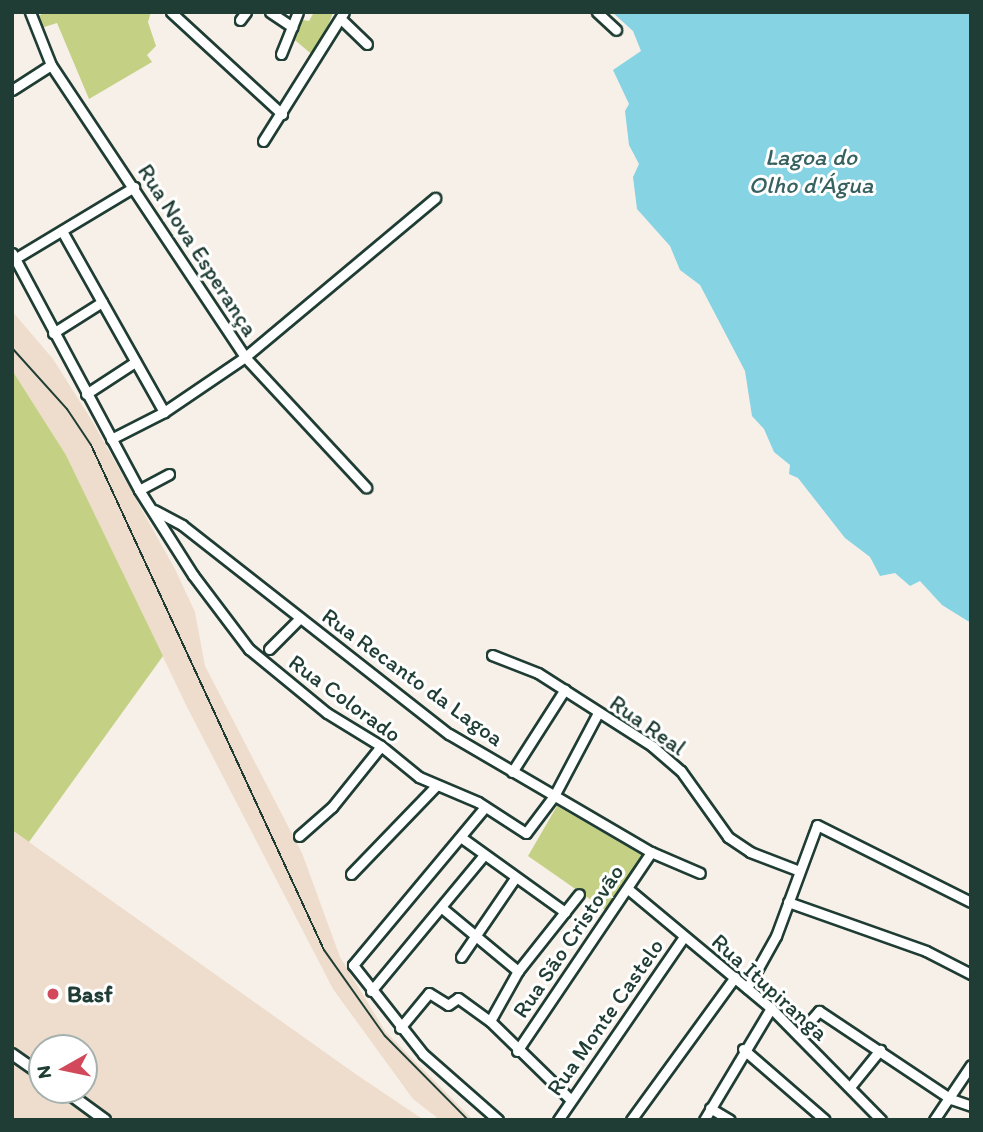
<!DOCTYPE html>
<html>
<head>
<meta charset="utf-8">
<style>
  body { margin:0 }
  #map { position:relative; width:983px; height:1132px; overflow:hidden; background:#f7f0e8; font-family:Itim,sans-serif }
  div>[style] { position:absolute }
  .built>* { inset:0; background:#edc }
  .green>* { inset:0; background:#c4d185 }
  .water>* { inset:0; background:#85d3e3 }
  .roads { filter:drop-shadow(2px 0 #1f3d34) drop-shadow(-2px 0 #1f3d34) drop-shadow(0 2px #1f3d34) drop-shadow(0 -2px #1f3d34) }
  .minor>* { height:9px; margin:-4.5px; padding:0 4.5px; transform-origin:4.5px; border-radius:4.5px; background:#fff }
  .major>* { height:10px; margin:-5px; padding:0 5px; transform-origin:5px; border-radius:5px; background:#fff }
  .tram>* { height:2px; margin:-1px; padding:0 1px; transform-origin:1px; border-radius:1px; background:#1f3d34 }
  .dots>* { width:19px; height:19px; translate:-50% -50%; box-sizing:border-box; border:4px solid #fff; border-radius:50% }
  span { translate:-50% -50%; white-space:nowrap; text-align:center; line-height:1.15; -webkit-text-stroke:6px #fff; paint-order:stroke }
  .street-label { font-size:23px; color:#1f3d34 }
  .poi-label { font-size:23px; color:#1f3d34; font-weight:700 }
  .left { translate:0 -50%; text-align:left }
  .water-label { font-size:24px; color:#386260; font-style:italic }
  .frame { position:absolute; inset:0; border:14px solid #1f3d34; pointer-events:none }
  .north { position:absolute; left:28px; top:1034px; width:70px; height:70px; box-sizing:border-box; background:#fff; border:2px solid #a5b1ae; border-radius:50%; rotate:261deg; font-size:19px; font-weight:700; line-height:28px; text-align:center; color:#1f3d34 }
  .north::after { content:''; display:block; margin:auto; width:24px; height:32px; background:#d1495b; clip-path:polygon(50% 0,100% 100%,50% 72%,0 100%) }
</style>
</head>
<body>
<div id="map">
  <div class="built">
    <div style="clip-path:polygon(12px 311px,53px 359px,91px 419px,175px 569px,195px 612px,205px 666px,302px 853px,340px 957px,385px 1031px,473px 1120px,440px 1120px,413px 1099px,333px 989px,187px 707px,66px 455px,12px 370px)"></div>
    <div style="clip-path:polygon(evenodd,12px 830px,357px 1075px,424px 1120px,12px 1120px,12px 830px,42px 1048px,84px 1048px,84px 1090px,42px 1090px,42px 1048px)"></div>
  </div>
  <div class="green">
    <div style="clip-path:polygon(45px 12px,151px 12px,148px 22px,156px 46px,147px 55px,152px 62px,89px 99px,57px 23px,41px 28px,37px 17px)"></div>
    <div style="clip-path:polygon(314px 12px,333px 13px,315px 57px,290px 36px,297px 19px,309px 21px)"></div>
    <div style="clip-path:polygon(12px 370px,66px 455px,163px 656px,29px 842px,12px 830px)"></div>
    <div style="clip-path:polygon(557px 806px,642px 855px,607px 911px,528px 856px)"></div>
  </div>
  <div class="water">
    <div style="clip-path:polygon(612px 12px,971px 12px,971px 623px,942px 605px,920px 581px,910px 586px,895px 573px,880px 576px,870px 557px,845px 538px,798px 478px,789px 474px,790px 465px,774px 452px,764px 429px,752px 416px,745px 371px,700px 285px,680px 270px,670px 246px,637px 209px,633px 177px,639px 164px,629px 145px,625px 111px,629px 104px,613px 70px,641px 51px,633px 31px)"></div>
  </div>
  <div class="roads">
    <div class="minor">
      <div style="left:30px;top:12px;width:57px;rotate:68.4deg"></div>
      <div style="left:51px;top:65px;width:351px;rotate:56.4deg"></div>
      <div style="left:245px;top:357px;width:178px;rotate:47.1deg"></div>
      <div style="left:171px;top:12px;width:151px;rotate:42.6deg"></div>
      <div style="left:270px;top:12px;width:27px;rotate:34deg"></div>
      <div style="left:597px;top:12px;width:26px;rotate:43deg"></div>
      <div style="left:341px;top:19px;width:36px;rotate:44deg"></div>
      <div style="left:240px;top:20px;width:10px;rotate:-53deg"></div>
      <div style="left:281px;top:54px;width:45px;rotate:-68deg"></div>
      <div style="left:12px;top:90px;width:46px;rotate:-32.7deg"></div>
      <div style="left:263px;top:141px;width:152px;rotate:-57.9deg"></div>
      <div style="left:62px;top:231px;width:208px;rotate:60.6deg"></div>
      <div style="left:12px;top:253px;width:269px;rotate:61.8deg"></div>
      <div style="left:139px;top:490px;width:101px;rotate:57.6deg"></div>
      <div style="left:193px;top:575px;width:93px;rotate:52.9deg"></div>
      <div style="left:249px;top:649px;width:101px;rotate:39.4deg"></div>
      <div style="left:327px;top:713px;width:63px;rotate:31.4deg"></div>
      <div style="left:381px;top:746px;width:49px;rotate:39.2deg"></div>
      <div style="left:419px;top:777px;width:64px;rotate:23deg"></div>
      <div style="left:478px;top:802px;width:57px;rotate:32.9deg"></div>
      <div style="left:526px;top:833px;width:46px;rotate:-52.9deg"></div>
      <div style="left:554px;top:796px;width:94px;rotate:-62.1deg"></div>
      <div style="left:16px;top:258px;width:138px;rotate:-31deg"></div>
      <div style="left:53px;top:333px;width:58px;rotate:-32.3deg"></div>
      <div style="left:86px;top:394px;width:59px;rotate:-33.1deg"></div>
      <div style="left:111px;top:439px;width:59px;rotate:-27deg"></div>
      <div style="left:164px;top:412px;width:98px;rotate:-34.2deg"></div>
      <div style="left:245px;top:357px;width:248px;rotate:-39.9deg"></div>
      <div style="left:139px;top:490px;width:34px;rotate:-28deg"></div>
      <div style="left:154px;top:510px;width:32px;rotate:28deg"></div>
      <div style="left:182px;top:525px;width:339px;rotate:38.1deg"></div>
      <div style="left:449px;top:734px;width:234px;rotate:30.3deg"></div>
      <div style="left:651px;top:852px;width:53px;rotate:23.2deg"></div>
      <div style="left:269px;top:649px;width:44px;rotate:-45deg"></div>
      <div style="left:492px;top:655px;width:49px;rotate:21.4deg"></div>
      <div style="left:538px;top:673px;width:135px;rotate:32.6deg"></div>
      <div style="left:652px;top:746px;width:38px;rotate:41deg"></div>
      <div style="left:681px;top:771px;width:81px;rotate:54.5deg"></div>
      <div style="left:728px;top:837px;width:27px;rotate:34deg"></div>
      <div style="left:750px;top:852px;width:50px;rotate:21deg"></div>
      <div style="left:512px;top:772px;width:98px;rotate:-57.4deg"></div>
      <div style="left:485px;top:807px;width:206px;rotate:129.9deg"></div>
      <div style="left:353px;top:965px;width:113px;rotate:51.8deg"></div>
      <div style="left:423px;top:1054px;width:100px;rotate:41.3deg"></div>
      <div style="left:299px;top:836px;width:44px;rotate:-41.3deg"></div>
      <div style="left:332px;top:807px;width:78px;rotate:-51.2deg"></div>
      <div style="left:462px;top:838px;width:127px;rotate:35.7deg"></div>
      <div style="left:351px;top:874px;width:122px;rotate:-46deg"></div>
      <div style="left:628px;top:889px;width:186px;rotate:39.8deg"></div>
      <div style="left:771px;top:1008px;width:157px;rotate:45.5deg"></div>
      <div style="left:788px;top:902px;width:146px;rotate:19.5deg"></div>
      <div style="left:926px;top:951px;width:51px;rotate:27.1deg"></div>
      <div style="left:442px;top:908px;width:99px;rotate:39.7deg"></div>
      <div style="left:461px;top:957px;width:96px;rotate:-55.6deg"></div>
      <div style="left:747px;top:988px;width:60px;rotate:-60.9deg"></div>
      <div style="left:776px;top:936px;width:118px;rotate:-69.7deg"></div>
      <div style="left:817px;top:825px;width:172px;rotate:26.6deg"></div>
      <div style="left:371px;top:991px;width:177px;rotate:-50.3deg"></div>
      <div style="left:490px;top:1021px;width:57px;rotate:-60.8deg"></div>
      <div style="left:518px;top:971px;width:98px;rotate:-51.6deg"></div>
      <div style="left:400px;top:1028px;width:45px;rotate:-50.4deg"></div>
      <div style="left:429px;top:993px;width:22px;rotate:32deg"></div>
      <div style="left:448px;top:1005px;width:12px;rotate:-35deg"></div>
      <div style="left:458px;top:998px;width:39px;rotate:36deg"></div>
      <div style="left:490px;top:1021px;width:112px;rotate:44.3deg"></div>
      <div style="left:798px;top:1035px;width:32px;rotate:-49deg"></div>
      <div style="left:819px;top:1011px;width:159px;rotate:33.7deg"></div>
      <div style="left:951px;top:1099px;width:21px;rotate:19deg"></div>
      <div style="left:743px;top:1049px;width:108px;rotate:40.9deg"></div>
      <div style="left:517px;top:1051px;width:240px;rotate:-56deg"></div>
      <div style="left:850px;top:1087px;width:48px;rotate:-51deg"></div>
      <div style="left:710px;top:1108px;width:23px;rotate:31deg"></div>
      <div style="left:558px;top:1120px;width:222px;rotate:-55.5deg"></div>
      <div style="left:631px;top:1120px;width:177px;rotate:-54deg"></div>
      <div style="left:704px;top:1120px;width:131px;rotate:-59.1deg"></div>
      <div style="left:934px;top:1120px;width:66px;rotate:-56.1deg"></div>
    </div>
    <div class="major">
      <div style="left:12px;top:1054px;width:37px;rotate:35deg"></div>
      <div style="left:64px;top:1090px;width:51px;rotate:36.2deg"></div>
    </div>
  </div>
  <div class="tram">
    <div style="left:12px;top:348px;width:82px;rotate:48deg"></div>
    <div style="left:67px;top:409px;width:43px;rotate:56.3deg"></div>
    <div style="left:91px;top:445px;width:556px;rotate:65.23deg"></div>
    <div style="left:324px;top:950px;width:105px;rotate:54.7deg"></div>
    <div style="left:385px;top:1036px;width:118px;rotate:45.3deg"></div>
  </div>
  <div class="dots">
    <div style="left:53px;top:994px;background:#d1495b"></div>
  </div>
  <div class="street-label">
    <span style="left:198px;top:250px;rotate:57deg">Rua Nova Esperança</span>
    <span style="left:413px;top:677px;rotate:36deg">Rua Recanto da Lagoa</span>
    <span style="left:345px;top:698px;rotate:36deg">Rua Colorado</span>
    <span style="left:648px;top:725px;rotate:35deg">Rua Real</span>
    <span style="left:568px;top:941px;rotate:-56deg">Rua São Cristovão</span>
    <span style="left:770px;top:987px;rotate:42deg">Rua Itupiranga</span>
    <span style="left:605px;top:1017px;rotate:-55deg">Rua Monte Castelo</span>
  </div>
  <div class="poi-label">
    <span class="left" style="left:67px;top:994px">Basf</span>
  </div>
  <div class="water-label">
    <span style="left:811px;top:171px">Lagoa do<br>Olho d'Água</span>
  </div>
  <div class="frame"></div>
  <div class="north">N</div>
</div>
</body>
</html>
